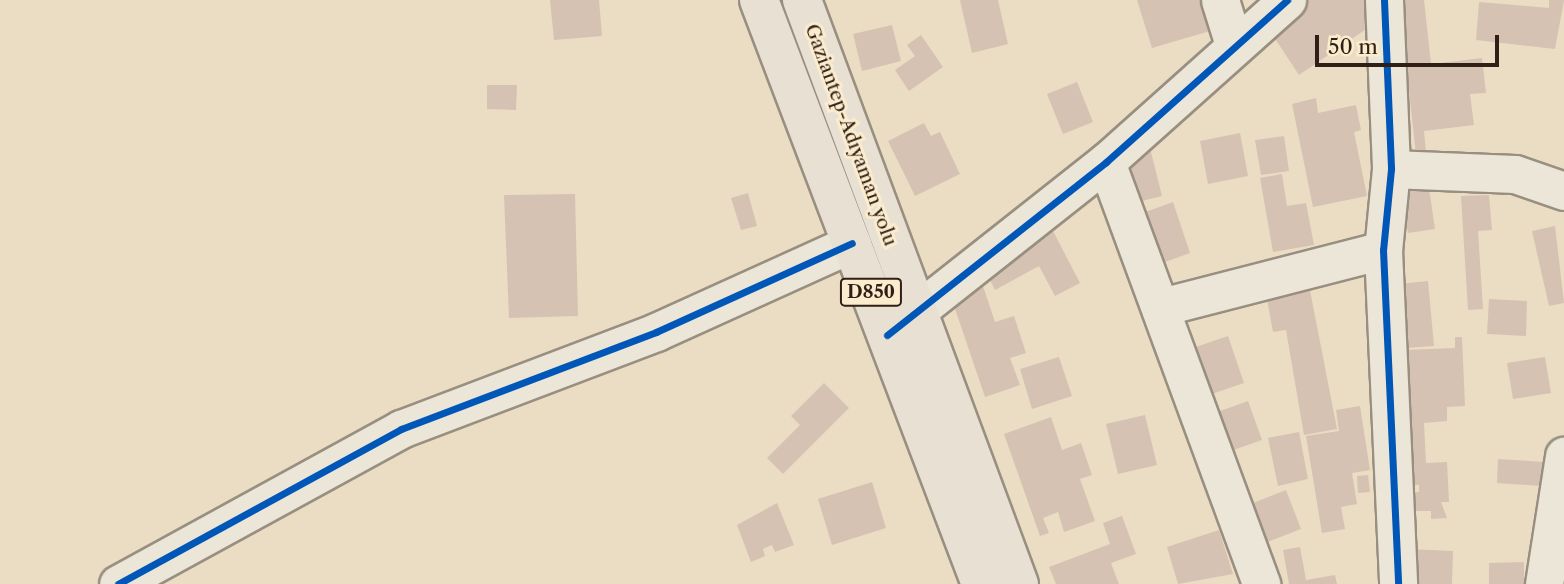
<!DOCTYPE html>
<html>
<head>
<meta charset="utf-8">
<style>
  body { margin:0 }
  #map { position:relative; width:1564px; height:584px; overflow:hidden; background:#eaddc3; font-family:"Libre Caslon Text",serif }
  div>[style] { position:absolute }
  .building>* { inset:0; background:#d6c2b3 }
  .roads { filter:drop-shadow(2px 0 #998f80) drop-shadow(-2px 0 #998f80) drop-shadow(0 2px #998f80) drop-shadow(0 -2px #998f80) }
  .minor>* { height:37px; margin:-18.5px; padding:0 18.5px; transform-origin:18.5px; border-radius:18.5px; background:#ece6d9 }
  .highway>* { height:38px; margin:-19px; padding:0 19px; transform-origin:19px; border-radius:19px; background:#e8e1d3 }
  .cycleway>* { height:7px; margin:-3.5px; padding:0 3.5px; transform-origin:3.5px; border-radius:3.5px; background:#0057b8 }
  span { translate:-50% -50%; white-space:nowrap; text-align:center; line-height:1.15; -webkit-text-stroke:6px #fbecce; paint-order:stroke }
  .shield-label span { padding:2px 5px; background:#fbecce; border:2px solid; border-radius:5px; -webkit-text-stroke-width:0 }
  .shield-label { font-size:18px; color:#2f1f17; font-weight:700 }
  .street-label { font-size:19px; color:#2f1f17 }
  .scale { position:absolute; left:1315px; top:35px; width:184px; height:32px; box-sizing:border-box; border:4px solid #2f1f17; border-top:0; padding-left:9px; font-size:21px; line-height:24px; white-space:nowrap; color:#2f1f17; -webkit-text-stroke:5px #fbecce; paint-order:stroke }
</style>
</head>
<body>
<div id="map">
  <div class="building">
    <div style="clip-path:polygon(550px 0,599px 0,602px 36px,554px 40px)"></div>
    <div style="clip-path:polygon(960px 0,998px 0,1008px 44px,972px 53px)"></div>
    <div style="clip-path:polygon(1137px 0,1201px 0,1210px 31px,1152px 48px)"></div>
    <div style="clip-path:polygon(1308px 0,1368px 0,1381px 19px,1299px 75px,1268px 28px)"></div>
    <div style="clip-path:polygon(1399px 0,1424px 0,1431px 64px,1482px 58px,1486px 93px,1470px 94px,1474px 125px,1424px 131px,1427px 163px,1417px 164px)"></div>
    <div style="clip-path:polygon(1549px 0,1564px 0,1555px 49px,1476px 40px,1479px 2px,1549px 8px)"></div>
    <div style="clip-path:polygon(892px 25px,901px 61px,862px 71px,853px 34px)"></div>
    <div style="clip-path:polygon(921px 35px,943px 67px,909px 91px,895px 70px,915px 56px,907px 45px)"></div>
    <div style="clip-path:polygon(1077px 82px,1093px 122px,1063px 134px,1047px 94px)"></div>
    <div style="clip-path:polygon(487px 85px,517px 85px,516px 110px,487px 109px)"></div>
    <div style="clip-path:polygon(1316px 98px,1318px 113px,1356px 105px,1361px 130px,1354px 132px,1367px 196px,1313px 207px,1292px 104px)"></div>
    <div style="clip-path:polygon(924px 123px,931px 136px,940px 132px,960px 174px,915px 196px,888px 141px)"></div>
    <div style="clip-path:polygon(1240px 133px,1248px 176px,1208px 184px,1200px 141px)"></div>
    <div style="clip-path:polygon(1284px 136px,1289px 171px,1261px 175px,1255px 140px)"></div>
    <div style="clip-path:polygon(1151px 152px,1162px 196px,1130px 204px,1119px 160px)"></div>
    <div style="clip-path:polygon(1282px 174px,1287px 206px,1306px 203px,1314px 245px,1273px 252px,1260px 178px)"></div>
    <div style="clip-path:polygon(1428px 181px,1435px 229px,1408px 233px,1401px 185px)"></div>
    <div style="clip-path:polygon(748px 193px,757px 226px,741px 230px,731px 198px)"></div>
    <div style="clip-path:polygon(575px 194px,578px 316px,509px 318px,504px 195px)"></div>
    <div style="clip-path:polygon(1489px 195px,1492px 230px,1478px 231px,1483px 309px,1468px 310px,1461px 196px)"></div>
    <div style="clip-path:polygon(1173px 202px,1190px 253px,1154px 266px,1137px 215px)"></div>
    <div style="clip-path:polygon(1555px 226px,1564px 303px,1549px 306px,1532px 231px)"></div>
    <div style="clip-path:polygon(1052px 229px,1080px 283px,1055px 296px,1039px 266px,995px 290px,983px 266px)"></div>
    <div style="clip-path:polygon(1307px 275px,1337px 429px,1304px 435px,1286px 330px,1273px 332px,1264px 283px)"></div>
    <div style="clip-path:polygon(1428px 281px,1434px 346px,1405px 348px,1399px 284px)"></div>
    <div style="clip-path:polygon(982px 283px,995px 322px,1014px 316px,1026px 353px,1010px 358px,1020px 385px,985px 397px,950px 294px)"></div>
    <div style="clip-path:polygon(1489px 299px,1527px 301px,1526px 336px,1487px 334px)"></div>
    <div style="clip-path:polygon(1228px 336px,1244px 383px,1200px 398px,1184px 351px)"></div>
    <div style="clip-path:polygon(1455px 337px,1462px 337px,1465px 406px,1447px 407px,1447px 421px,1424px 423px,1426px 463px,1447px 462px,1449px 502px,1441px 502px,1447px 518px,1431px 519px,1431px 511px,1408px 511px,1407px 493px,1419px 492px,1419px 485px,1410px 485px,1404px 350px,1455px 348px)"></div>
    <div style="clip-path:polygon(1059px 357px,1072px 396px,1032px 409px,1020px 369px)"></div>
    <div style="clip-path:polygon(1545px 357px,1551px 393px,1513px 399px,1507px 363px)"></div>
    <div style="clip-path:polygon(824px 383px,849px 408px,783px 474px,767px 458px,800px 425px,791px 416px)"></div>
    <div style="clip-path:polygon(1248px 401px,1262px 440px,1222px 454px,1209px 415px)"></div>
    <div style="clip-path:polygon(1360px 406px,1370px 470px,1352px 473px,1357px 504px,1341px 507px,1345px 529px,1322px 533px,1306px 436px,1339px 431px,1336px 410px)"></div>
    <div style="clip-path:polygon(1145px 415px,1157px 465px,1118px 474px,1106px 424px)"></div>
    <div style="clip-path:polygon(1051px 417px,1062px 450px,1081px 443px,1092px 475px,1080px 479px,1095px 521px,1064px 532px,1058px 512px,1043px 518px,1049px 533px,1040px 536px,1004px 434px)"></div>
    <div style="clip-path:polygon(1299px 432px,1308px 479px,1278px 486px,1268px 438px)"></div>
    <div style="clip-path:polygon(1498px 459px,1544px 462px,1542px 486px,1497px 483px)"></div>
    <div style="clip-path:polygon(1368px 475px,1370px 492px,1358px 493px,1357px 476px)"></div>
    <div style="clip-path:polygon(872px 482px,886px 528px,832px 545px,818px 499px)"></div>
    <div style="clip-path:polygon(1286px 490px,1301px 529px,1262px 544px,1248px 505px)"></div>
    <div style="clip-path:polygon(777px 503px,794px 545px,775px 552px,772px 545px,763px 549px,765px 556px,751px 562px,737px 525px)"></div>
    <div style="clip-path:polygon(1122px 516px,1136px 554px,1111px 563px,1119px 584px,1056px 584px,1049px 567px,1110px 544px,1103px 523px)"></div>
    <div style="clip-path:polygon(1219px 530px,1233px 574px,1178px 584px,1167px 547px)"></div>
    <div style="clip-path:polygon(1300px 547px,1306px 580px,1335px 575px,1337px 584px,1289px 584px,1283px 550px)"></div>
    <div style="clip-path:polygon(1409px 549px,1453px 551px,1452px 584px,1408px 584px)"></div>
    <div style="clip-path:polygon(1524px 562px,1524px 584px,1489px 584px,1489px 563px)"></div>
  </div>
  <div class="roads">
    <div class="minor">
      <div style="left:1220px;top:0;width:47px;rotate:72.7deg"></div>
      <div style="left:1384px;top:0;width:169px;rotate:87.6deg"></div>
      <div style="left:1391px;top:169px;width:81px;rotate:95.6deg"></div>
      <div style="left:1383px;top:250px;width:334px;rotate:87.4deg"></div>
      <div style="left:1106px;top:162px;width:450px;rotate:69.8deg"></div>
      <div style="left:1391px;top:169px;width:124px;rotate:2.3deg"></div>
      <div style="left:1515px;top:174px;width:52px;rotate:19.1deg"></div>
      <div style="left:1161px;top:307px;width:229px;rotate:-14.4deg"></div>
      <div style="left:893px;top:330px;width:271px;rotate:-38.3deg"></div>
      <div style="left:1106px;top:162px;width:243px;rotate:-41.8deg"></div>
      <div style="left:118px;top:584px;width:323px;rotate:-28.7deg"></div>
      <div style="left:401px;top:429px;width:273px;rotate:-20.8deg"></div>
      <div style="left:656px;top:332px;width:215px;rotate:-24.4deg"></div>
      <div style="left:1544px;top:584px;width:130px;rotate:-81.1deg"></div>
    </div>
    <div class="highway">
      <div style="left:759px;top:0;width:625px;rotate:69.19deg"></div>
      <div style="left:802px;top:0;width:623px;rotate:69.62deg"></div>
    </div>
  </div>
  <div class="cycleway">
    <div style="left:1384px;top:0;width:169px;rotate:87.6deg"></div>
    <div style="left:1391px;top:169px;width:81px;rotate:95.6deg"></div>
    <div style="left:1383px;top:250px;width:334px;rotate:87.4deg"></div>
    <div style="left:887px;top:335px;width:279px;rotate:-38.3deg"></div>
    <div style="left:1106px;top:162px;width:243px;rotate:-41.8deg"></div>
    <div style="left:118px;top:584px;width:323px;rotate:-28.7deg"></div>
    <div style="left:401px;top:429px;width:273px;rotate:-20.8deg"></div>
    <div style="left:656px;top:332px;width:215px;rotate:-24.4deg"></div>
  </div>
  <div class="shield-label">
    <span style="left:871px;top:292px">D850</span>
  </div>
  <div class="street-label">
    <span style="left:851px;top:135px;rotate:70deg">Gaziantep-Adıyaman yolu</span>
  </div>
  <div class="scale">50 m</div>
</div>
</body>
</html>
